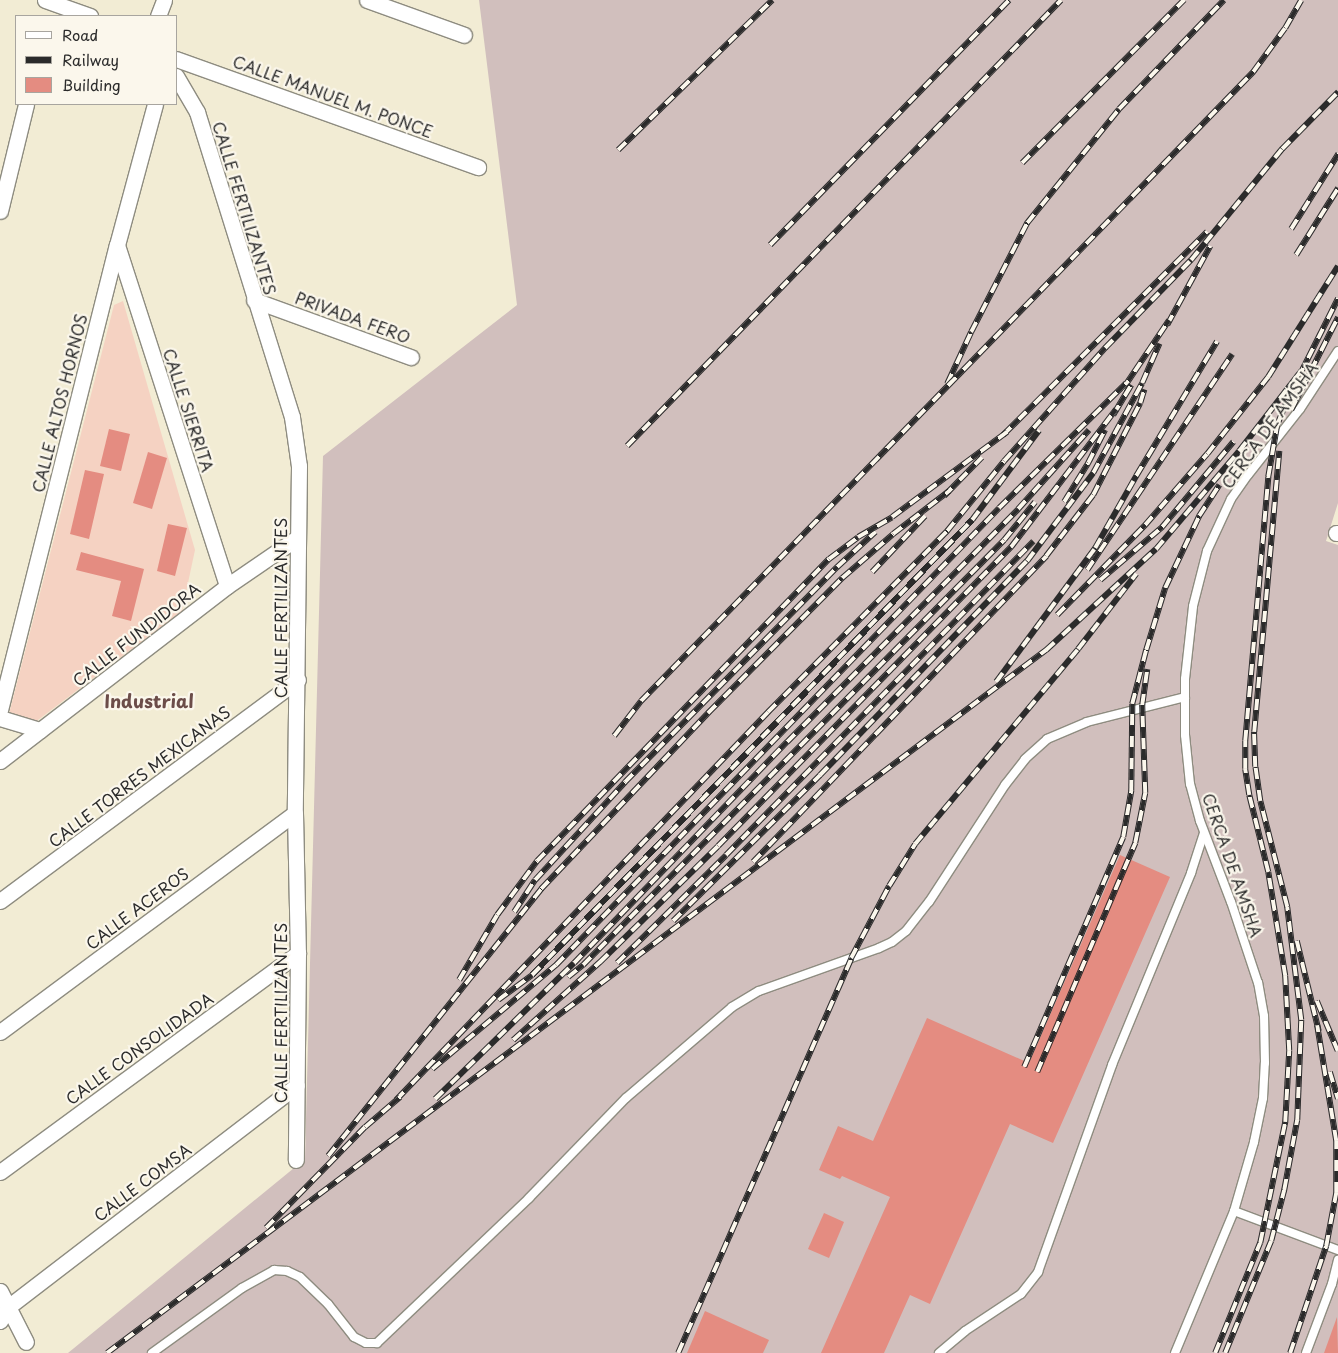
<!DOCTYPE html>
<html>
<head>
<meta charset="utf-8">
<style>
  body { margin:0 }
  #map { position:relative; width:1338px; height:1353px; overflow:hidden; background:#f2ecd4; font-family:"Playpen Sans",sans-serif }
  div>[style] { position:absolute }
  .built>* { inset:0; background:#f5d2c2 }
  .industrial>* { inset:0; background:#d1bfbd }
  .building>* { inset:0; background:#e48c81 }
  .roads { filter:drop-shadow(1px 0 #8e8c80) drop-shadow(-1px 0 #8e8c80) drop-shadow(0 1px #8e8c80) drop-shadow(0 -1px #8e8c80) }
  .service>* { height:8px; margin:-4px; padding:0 4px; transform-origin:4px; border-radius:4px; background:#fff }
  .minor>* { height:15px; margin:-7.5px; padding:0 7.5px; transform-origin:7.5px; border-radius:7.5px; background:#fff }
  .rail>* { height:5.5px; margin-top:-2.75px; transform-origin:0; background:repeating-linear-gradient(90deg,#fbf7ec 0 11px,#2b2b2b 0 22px); box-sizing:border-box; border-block:1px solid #2b2b2b }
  span { translate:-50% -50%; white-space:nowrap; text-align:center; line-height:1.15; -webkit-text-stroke:4.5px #fbf7ec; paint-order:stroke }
  .street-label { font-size:16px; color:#2b2b2b }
  .neighbourhood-label { font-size:18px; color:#6c4d49; font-weight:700 }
  .legend { position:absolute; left:15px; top:15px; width:162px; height:90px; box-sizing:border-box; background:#fbf7ec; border:1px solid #a8a59f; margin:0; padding:6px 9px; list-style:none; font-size:15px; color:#2b2b2b }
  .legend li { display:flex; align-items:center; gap:10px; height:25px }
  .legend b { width:25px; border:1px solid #a8a59f }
</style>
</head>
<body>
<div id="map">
  <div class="built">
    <div style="clip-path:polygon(123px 301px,195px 550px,182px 611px,34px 723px,9px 714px,114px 305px)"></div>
  </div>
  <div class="industrial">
    <div style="clip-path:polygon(479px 0,1338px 0,1338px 503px,1326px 541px,1338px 545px,1338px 1353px,68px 1353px,305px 1159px,323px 456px,517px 305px)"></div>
  </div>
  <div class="building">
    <div style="clip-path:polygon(109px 429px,130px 434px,121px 471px,100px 466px)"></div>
    <div style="clip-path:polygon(148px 452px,167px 458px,152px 509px,133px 503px)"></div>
    <div style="clip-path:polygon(85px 470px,104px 474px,89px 539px,70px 534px)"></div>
    <div style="clip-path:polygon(168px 524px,187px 528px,175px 576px,157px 571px)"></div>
    <div style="clip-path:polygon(81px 552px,144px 569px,131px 621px,112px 616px,121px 581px,76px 570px)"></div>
    <div style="clip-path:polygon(1120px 855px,1170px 877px,1053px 1143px,1010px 1124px,930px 1304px,910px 1295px,884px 1353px,821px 1353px,890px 1197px,842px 1176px,840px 1179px,819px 1170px,838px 1126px,873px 1141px,927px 1018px,1029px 1063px)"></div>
    <div style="clip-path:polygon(824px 1213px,844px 1222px,829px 1258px,808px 1249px)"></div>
    <div style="clip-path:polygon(705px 1311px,769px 1340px,763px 1353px,687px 1353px)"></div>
    <div style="clip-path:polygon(1337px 1317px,1338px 1353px,1324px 1353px)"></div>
  </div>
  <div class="roads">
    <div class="service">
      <div style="left:1234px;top:1211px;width:111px;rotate:20.6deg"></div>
      <div style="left:152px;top:1353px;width:111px;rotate:-35.8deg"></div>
      <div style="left:242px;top:1288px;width:37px;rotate:-29deg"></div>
      <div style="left:274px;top:1270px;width:13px;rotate:4deg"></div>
      <div style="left:287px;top:1271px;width:14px;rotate:25deg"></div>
      <div style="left:300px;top:1277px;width:39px;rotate:44deg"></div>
      <div style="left:328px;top:1304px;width:42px;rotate:51.8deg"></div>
      <div style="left:354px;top:1337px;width:13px;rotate:27deg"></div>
      <div style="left:366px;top:1343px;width:11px"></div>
      <div style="left:377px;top:1343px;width:210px;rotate:-43.6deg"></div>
      <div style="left:529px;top:1198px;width:139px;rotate:-45.9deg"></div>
      <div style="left:626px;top:1098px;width:140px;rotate:-40.6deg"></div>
      <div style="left:732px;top:1007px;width:31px;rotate:-31deg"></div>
      <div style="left:759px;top:991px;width:127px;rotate:-19.7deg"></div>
      <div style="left:879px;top:948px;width:14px;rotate:-25deg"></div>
      <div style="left:892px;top:942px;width:18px;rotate:-38deg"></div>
      <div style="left:906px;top:931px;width:37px;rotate:-52deg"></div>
      <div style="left:929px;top:902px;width:140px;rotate:-57deg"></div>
      <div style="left:1005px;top:785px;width:33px;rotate:-52deg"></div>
      <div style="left:1025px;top:759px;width:30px;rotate:-42deg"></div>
      <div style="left:1047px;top:739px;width:43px;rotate:-23deg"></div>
      <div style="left:1087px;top:722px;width:101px;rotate:-14.3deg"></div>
      <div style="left:939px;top:1353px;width:34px;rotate:-40deg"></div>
      <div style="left:965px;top:1331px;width:67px;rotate:-33.5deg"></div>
      <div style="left:1021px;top:1294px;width:28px;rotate:-52deg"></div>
      <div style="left:1038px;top:1272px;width:220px;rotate:-70.3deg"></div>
      <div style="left:1112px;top:1065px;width:208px;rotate:-67.6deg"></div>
      <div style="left:1191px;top:873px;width:42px;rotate:-72deg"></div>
      <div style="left:1175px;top:1353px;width:154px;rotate:-67.4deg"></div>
      <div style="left:1234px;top:1211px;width:72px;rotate:-73.8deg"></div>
      <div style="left:1254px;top:1142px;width:45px;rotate:-78.4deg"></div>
      <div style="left:1263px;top:1098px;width:35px;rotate:-87deg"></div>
      <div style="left:1265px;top:1063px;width:47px;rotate:-91.2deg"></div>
      <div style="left:1264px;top:1016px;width:34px;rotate:-100deg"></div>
      <div style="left:1258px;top:983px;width:85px;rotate:-108.4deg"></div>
      <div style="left:1231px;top:902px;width:87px;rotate:-110.9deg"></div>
      <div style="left:1200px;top:821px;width:38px;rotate:-105deg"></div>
      <div style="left:1190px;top:784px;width:49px;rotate:-95.8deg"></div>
      <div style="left:1185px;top:735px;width:56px;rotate:-90deg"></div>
      <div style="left:1185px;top:679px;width:73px;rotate:-83.7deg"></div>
      <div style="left:1193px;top:606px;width:57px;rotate:-75.7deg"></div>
      <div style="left:1207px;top:551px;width:57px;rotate:-65.2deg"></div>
      <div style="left:1231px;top:499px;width:29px;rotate:-55deg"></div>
      <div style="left:1248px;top:475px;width:84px;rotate:-51.8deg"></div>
      <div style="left:1300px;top:409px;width:69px;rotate:-56.8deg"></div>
      <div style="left:1306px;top:1353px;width:74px;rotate:-69.4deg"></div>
      <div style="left:1332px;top:1284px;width:25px;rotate:-76deg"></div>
    </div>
    <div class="minor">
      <div style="left:45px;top:0;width:48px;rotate:19.6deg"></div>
      <div style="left:367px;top:0;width:103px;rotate:19.8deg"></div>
      <div style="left:158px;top:16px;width:17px;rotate:-69deg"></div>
      <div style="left:176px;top:59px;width:321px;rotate:19.7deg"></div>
      <div style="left:176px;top:76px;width:42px;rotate:59.7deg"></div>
      <div style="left:197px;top:112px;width:319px;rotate:72.7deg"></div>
      <div style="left:292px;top:417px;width:49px;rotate:81.9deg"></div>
      <div style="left:299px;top:466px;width:347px;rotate:90.7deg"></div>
      <div style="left:295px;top:813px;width:140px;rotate:88.8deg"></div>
      <div style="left:298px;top:953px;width:207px;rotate:90.6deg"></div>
      <div style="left:0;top:211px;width:110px;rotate:-76.3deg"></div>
      <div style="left:117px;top:245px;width:358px;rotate:72.1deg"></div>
      <div style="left:254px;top:300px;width:167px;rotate:20deg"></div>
      <div style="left:1336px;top:533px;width:2px"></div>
      <div style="left:0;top:710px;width:479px;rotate:-75.9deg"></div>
      <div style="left:117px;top:245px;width:146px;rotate:-74.9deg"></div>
      <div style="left:0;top:718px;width:42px;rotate:16.7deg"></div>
      <div style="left:0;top:761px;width:287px;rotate:-37.6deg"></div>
      <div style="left:227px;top:586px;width:85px;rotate:-34.4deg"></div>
      <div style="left:0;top:901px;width:371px;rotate:-36.6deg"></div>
      <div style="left:0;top:1032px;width:367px;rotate:-36.6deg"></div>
      <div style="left:0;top:1172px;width:370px;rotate:-36.3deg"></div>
      <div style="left:0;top:1291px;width:57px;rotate:63deg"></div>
      <div style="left:0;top:1321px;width:16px;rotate:-60deg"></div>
      <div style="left:8px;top:1307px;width:364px;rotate:-37.5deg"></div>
    </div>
  </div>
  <div class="rail">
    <div style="left:618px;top:150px;width:215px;rotate:-44.2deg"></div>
    <div style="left:1022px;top:163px;width:230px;rotate:-45.2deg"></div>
    <div style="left:1291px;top:229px;width:89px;rotate:-57.9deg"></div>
    <div style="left:770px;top:245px;width:342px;rotate:-45.7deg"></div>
    <div style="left:1296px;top:255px;width:79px;rotate:-57.9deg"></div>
    <div style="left:1167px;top:325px;width:90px;rotate:-61.4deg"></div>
    <div style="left:1298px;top:378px;width:89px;rotate:-63.4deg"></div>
    <div style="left:947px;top:384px;width:57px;rotate:-65.2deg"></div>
    <div style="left:971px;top:332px;width:123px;rotate:-62.8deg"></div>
    <div style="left:1027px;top:223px;width:146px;rotate:-51.1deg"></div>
    <div style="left:1119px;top:109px;width:151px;rotate:-46.1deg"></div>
    <div style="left:1122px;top:390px;width:84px;rotate:-56.1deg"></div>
    <div style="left:1291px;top:410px;width:104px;rotate:-63.2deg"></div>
    <div style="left:1113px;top:415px;width:35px;rotate:-59deg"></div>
    <div style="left:1003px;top:435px;width:288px;rotate:-44.9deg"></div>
    <div style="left:627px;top:446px;width:622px;rotate:-45.78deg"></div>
    <div style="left:944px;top:496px;width:54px;rotate:-45.7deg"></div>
    <div style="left:1064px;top:502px;width:46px;rotate:-58.4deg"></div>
    <div style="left:1088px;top:463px;width:37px;rotate:-63deg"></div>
    <div style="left:1087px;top:570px;width:260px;rotate:-56.1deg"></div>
    <div style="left:872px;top:572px;width:77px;rotate:-46.6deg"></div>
    <div style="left:1100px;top:580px;width:82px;rotate:-40.5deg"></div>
    <div style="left:1162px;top:527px;width:111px;rotate:-50.1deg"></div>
    <div style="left:1057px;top:615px;width:126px;rotate:-45.6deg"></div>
    <div style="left:1145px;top:525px;width:94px;rotate:-48.9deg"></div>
    <div style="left:1207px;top:454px;width:98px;rotate:-51.6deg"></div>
    <div style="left:1268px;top:377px;width:131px;rotate:-57.8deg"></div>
    <div style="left:996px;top:682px;width:167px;rotate:-53.5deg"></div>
    <div style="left:1095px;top:548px;width:83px;rotate:-60.3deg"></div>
    <div style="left:1136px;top:476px;width:157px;rotate:-59deg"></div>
    <div style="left:614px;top:736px;width:44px;rotate:-52.4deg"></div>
    <div style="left:641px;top:701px;width:878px;rotate:-45.78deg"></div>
    <div style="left:1253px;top:72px;width:54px;rotate:-54deg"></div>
    <div style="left:1285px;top:28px;width:32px;rotate:-60deg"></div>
    <div style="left:753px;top:862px;width:424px;rotate:-46.2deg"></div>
    <div style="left:1046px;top:556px;width:77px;rotate:-52.4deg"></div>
    <div style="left:1093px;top:495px;width:103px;rotate:-62.9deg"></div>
    <div style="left:1140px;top:403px;width:14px;rotate:-73deg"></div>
    <div style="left:514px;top:912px;width:38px;rotate:-57deg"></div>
    <div style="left:535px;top:880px;width:133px;rotate:-47.4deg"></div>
    <div style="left:625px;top:782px;width:302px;rotate:-45.4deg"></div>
    <div style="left:837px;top:567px;width:52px;rotate:-42.6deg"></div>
    <div style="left:673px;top:921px;width:207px;rotate:-44.8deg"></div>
    <div style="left:820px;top:775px;width:298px;rotate:-46deg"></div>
    <div style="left:1027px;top:561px;width:110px;rotate:-53.1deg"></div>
    <div style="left:1093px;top:473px;width:102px;rotate:-61.4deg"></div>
    <div style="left:1142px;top:383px;width:43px;rotate:-66.4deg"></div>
    <div style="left:1297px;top:941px;width:93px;rotate:76.3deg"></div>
    <div style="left:617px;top:963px;width:153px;rotate:-44.7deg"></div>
    <div style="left:726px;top:855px;width:439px;rotate:-45.6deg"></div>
    <div style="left:568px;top:977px;width:19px;rotate:-39deg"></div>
    <div style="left:583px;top:965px;width:598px;rotate:-45.27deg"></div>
    <div style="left:1004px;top:540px;width:49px;rotate:-50.8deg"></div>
    <div style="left:459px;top:980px;width:75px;rotate:-59.7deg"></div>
    <div style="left:497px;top:915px;width:67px;rotate:-53.5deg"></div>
    <div style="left:537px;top:861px;width:420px;rotate:-46deg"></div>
    <div style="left:829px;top:559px;width:36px;rotate:-37deg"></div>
    <div style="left:858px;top:537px;width:39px;rotate:-30deg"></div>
    <div style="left:892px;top:517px;width:143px;rotate:-36.5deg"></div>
    <div style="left:498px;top:1000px;width:42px;rotate:-36.3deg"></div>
    <div style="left:532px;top:975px;width:633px;rotate:-45.96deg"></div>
    <div style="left:972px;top:520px;width:112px;rotate:-53.3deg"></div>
    <div style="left:1317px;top:1001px;width:54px;rotate:67.2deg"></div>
    <div style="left:513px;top:1040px;width:117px;rotate:-41.9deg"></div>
    <div style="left:600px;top:962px;width:165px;rotate:-44.5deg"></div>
    <div style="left:718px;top:846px;width:419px;rotate:-45.6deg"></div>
    <div style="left:1011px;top:547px;width:173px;rotate:-52.7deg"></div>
    <div style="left:1024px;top:1067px;width:250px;rotate:-66.7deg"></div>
    <div style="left:1123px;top:837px;width:47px;rotate:-80.1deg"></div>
    <div style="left:1131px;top:791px;width:87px;rotate:-89.3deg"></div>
    <div style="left:1132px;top:704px;width:56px;rotate:-75.5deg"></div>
    <div style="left:1146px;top:650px;width:65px;rotate:-73deg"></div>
    <div style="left:1165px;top:588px;width:80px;rotate:-64.7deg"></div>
    <div style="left:1199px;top:516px;width:37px;rotate:-57deg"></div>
    <div style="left:432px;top:1069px;width:162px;rotate:-40deg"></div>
    <div style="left:556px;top:965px;width:636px;rotate:-45.89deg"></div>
    <div style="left:999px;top:508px;width:178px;rotate:-44.5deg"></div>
    <div style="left:1037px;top:1072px;width:249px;rotate:-66.8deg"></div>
    <div style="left:1135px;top:843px;width:51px;rotate:-78.7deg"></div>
    <div style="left:1145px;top:793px;width:88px;rotate:-92deg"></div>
    <div style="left:1142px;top:705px;width:36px;rotate:-82deg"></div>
    <div style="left:1330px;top:1072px;width:28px;rotate:73deg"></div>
    <div style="left:435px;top:1099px;width:194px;rotate:-44.4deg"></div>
    <div style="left:574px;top:963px;width:307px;rotate:-46.1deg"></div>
    <div style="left:787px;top:742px;width:328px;rotate:-45.2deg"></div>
    <div style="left:1018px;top:509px;width:106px;rotate:-48.1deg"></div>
    <div style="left:396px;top:1100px;width:538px;rotate:-46.21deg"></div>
    <div style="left:768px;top:712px;width:255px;rotate:-45.3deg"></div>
    <div style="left:947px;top:531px;width:90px;rotate:-50.8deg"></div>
    <div style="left:1004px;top:461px;width:152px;rotate:-48.2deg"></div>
    <div style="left:1105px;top:348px;width:123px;rotate:-45.7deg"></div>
    <div style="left:1191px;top:260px;width:144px;rotate:-50.7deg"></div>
    <div style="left:1282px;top:149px;width:80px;rotate:-45.5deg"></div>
    <div style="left:328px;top:1156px;width:342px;rotate:-51.4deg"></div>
    <div style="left:541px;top:889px;width:243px;rotate:-46.5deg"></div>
    <div style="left:708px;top:713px;width:190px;rotate:-45.2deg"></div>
    <div style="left:842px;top:578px;width:67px;rotate:-40.8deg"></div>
    <div style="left:893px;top:534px;width:71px;rotate:-37.5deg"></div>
    <div style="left:266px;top:1228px;width:141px;rotate:-45.6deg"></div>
    <div style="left:365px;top:1127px;width:46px;rotate:-40.6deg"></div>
    <div style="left:107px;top:1353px;width:1173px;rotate:-36.82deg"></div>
    <div style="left:1046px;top:650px;width:149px;rotate:-42.6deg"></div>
    <div style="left:1156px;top:549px;width:128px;rotate:-49.7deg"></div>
    <div style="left:1239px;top:451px;width:101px;rotate:-52.2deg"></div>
    <div style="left:678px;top:1353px;width:431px;rotate:-66.3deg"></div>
    <div style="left:851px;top:958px;width:81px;rotate:-62.2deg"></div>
    <div style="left:889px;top:886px;width:49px;rotate:-58.2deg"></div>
    <div style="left:915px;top:844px;width:254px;rotate:-50.1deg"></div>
    <div style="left:1078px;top:649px;width:95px;rotate:-52.3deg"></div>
    <div style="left:1215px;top:1353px;width:119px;rotate:-67.8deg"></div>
    <div style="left:1260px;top:1243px;width:124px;rotate:-78.3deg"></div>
    <div style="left:1285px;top:1122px;width:71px;rotate:-86.8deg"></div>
    <div style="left:1289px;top:1051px;width:75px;rotate:-93.1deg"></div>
    <div style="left:1285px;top:976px;width:105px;rotate:-99.3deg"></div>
    <div style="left:1268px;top:872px;width:79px;rotate:-103.9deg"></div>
    <div style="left:1249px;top:795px;width:26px;rotate:-99deg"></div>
    <div style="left:1245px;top:769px;width:28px;rotate:-90deg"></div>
    <div style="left:1245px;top:741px;width:265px;rotate:-85deg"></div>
    <div style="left:1268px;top:477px;width:53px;rotate:-80.2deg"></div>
    <div style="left:1277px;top:425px;width:31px;rotate:-68deg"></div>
    <div style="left:1225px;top:1353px;width:121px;rotate:-67.7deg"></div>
    <div style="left:1271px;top:1241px;width:53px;rotate:-75.7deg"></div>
    <div style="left:1284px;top:1190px;width:71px;rotate:-79.5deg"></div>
    <div style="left:1297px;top:1120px;width:100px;rotate:-87.7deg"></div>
    <div style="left:1301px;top:1020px;width:114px;rotate:-97.1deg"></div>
    <div style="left:1287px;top:907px;width:109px;rotate:-104.3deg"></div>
    <div style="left:1260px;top:801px;width:34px;rotate:-98deg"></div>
    <div style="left:1255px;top:767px;width:35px;rotate:-92deg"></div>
    <div style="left:1254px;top:732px;width:282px;rotate:-84.9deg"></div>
    <div style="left:1290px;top:1353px;width:113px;rotate:-71.4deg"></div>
    <div style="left:1326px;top:1246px;width:54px;rotate:-79.3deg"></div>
    <div style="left:1336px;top:1193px;width:52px;rotate:-90deg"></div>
    <div style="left:1336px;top:1141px;width:117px;rotate:-99.4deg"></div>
  </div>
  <div class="street-label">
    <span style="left:333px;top:96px;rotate:20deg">CALLE MANUEL M. PONCE</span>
    <span style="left:245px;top:208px;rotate:73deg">CALLE FERTILIZANTES</span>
    <span style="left:353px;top:317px;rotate:20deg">PRIVADA FERO</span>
    <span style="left:59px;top:403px;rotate:-76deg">CALLE ALTOS HORNOS</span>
    <span style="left:189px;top:410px;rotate:72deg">CALLE SIERRITA</span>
    <span style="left:1269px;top:425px;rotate:-54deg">CERCA DE AMSHA</span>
    <span style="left:280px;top:608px;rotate:-90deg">CALLE FERTILIZANTES</span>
    <span style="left:136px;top:634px;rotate:-38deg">CALLE FUNDIDORA</span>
    <span style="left:139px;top:776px;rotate:-37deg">CALLE TORRES MEXICANAS</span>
    <span style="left:1233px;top:865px;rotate:71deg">CERCA DE AMSHA</span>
    <span style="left:137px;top:908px;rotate:-37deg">CALLE ACEROS</span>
    <span style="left:280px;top:1013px;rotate:-90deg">CALLE FERTILIZANTES</span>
    <span style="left:139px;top:1048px;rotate:-36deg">CALLE CONSOLIDADA</span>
    <span style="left:142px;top:1182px;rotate:-37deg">CALLE COMSA</span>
  </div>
  <div class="neighbourhood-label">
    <span style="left:149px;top:701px">Industrial</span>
  </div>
  <ul class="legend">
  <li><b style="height:6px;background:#fff"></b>Road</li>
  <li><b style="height:6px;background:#2b2b2b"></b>Railway</li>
  <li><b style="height:14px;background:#e48c81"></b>Building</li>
  </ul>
</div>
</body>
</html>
